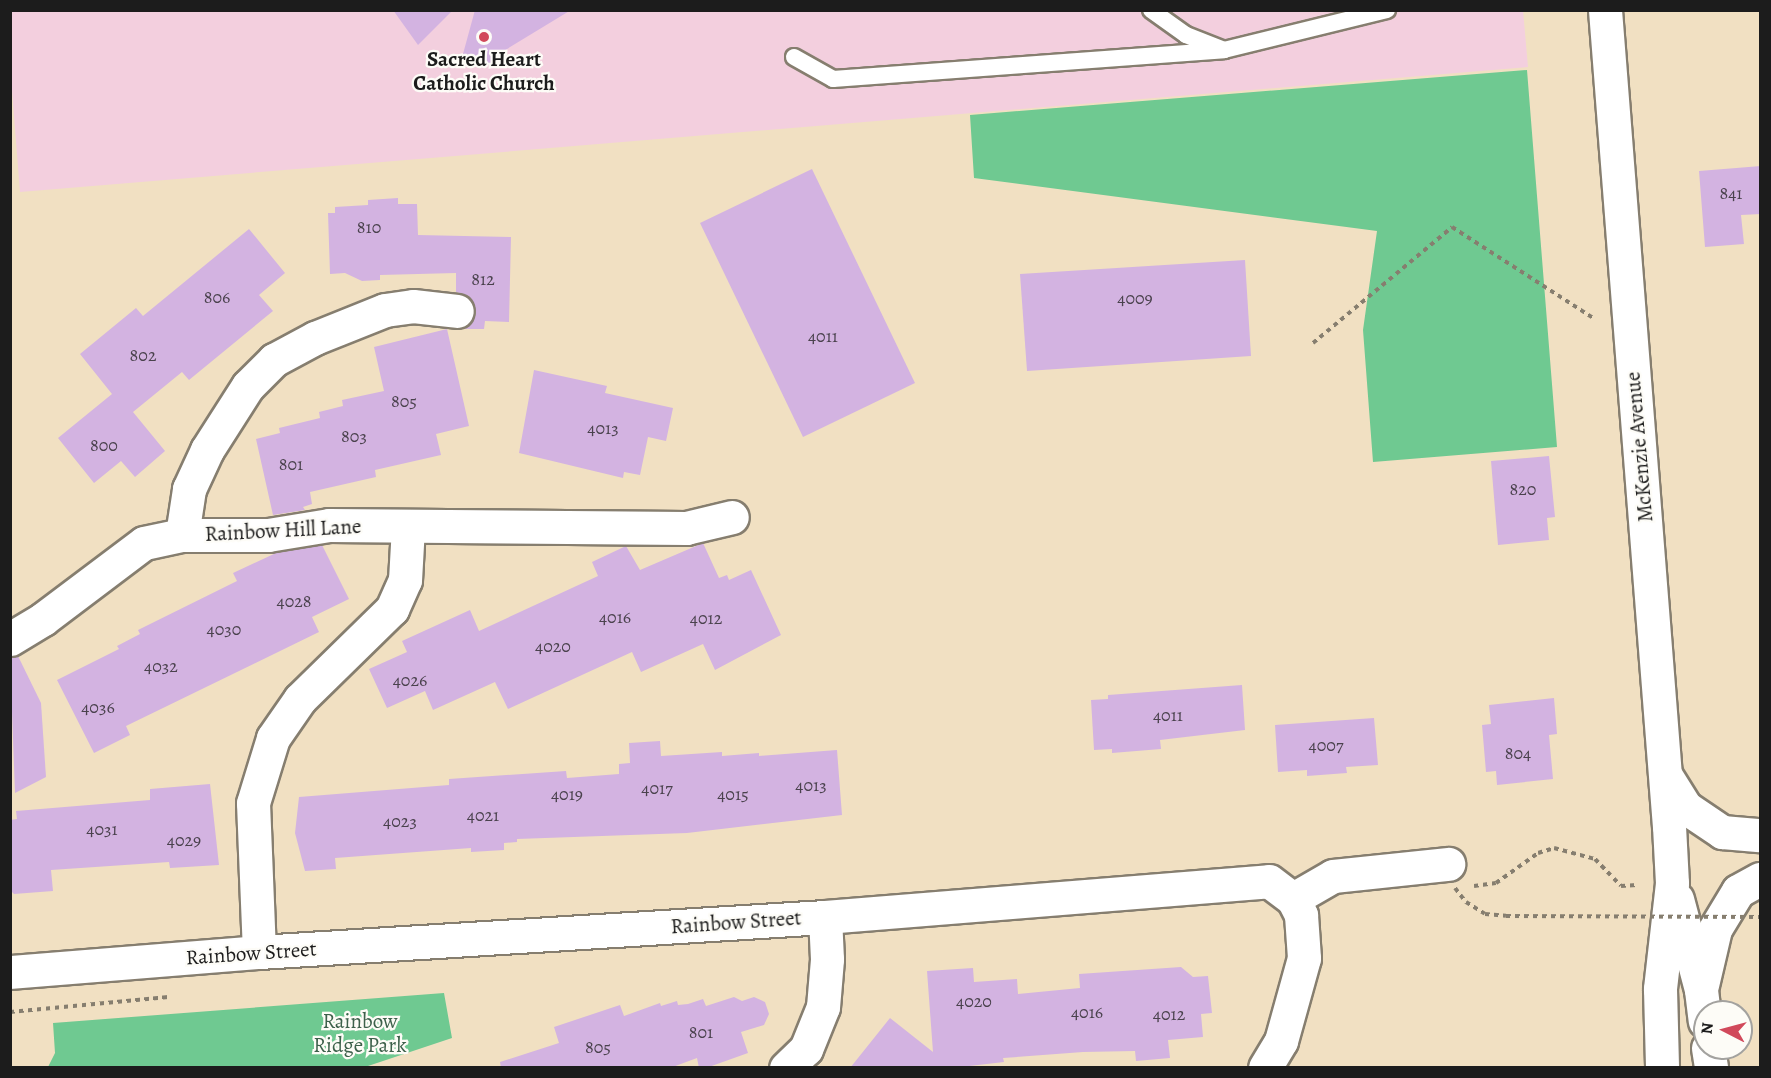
<!DOCTYPE html>
<html>
<head>
<meta charset="utf-8">
<style>
  body { margin:0 }
  #map { position:relative; width:1771px; height:1078px; overflow:hidden; background:#f1e0c2; font-family:Alegreya,serif }
  div>[style] { position:absolute }
  .built>* { inset:0; background:#f3cfde }
  .green>* { inset:0; background:#6fc991 }
  .building>* { inset:0; background:#d3b3e1 }
  .path>* { height:4px; margin-top:-2px; transform-origin:0; background:repeating-linear-gradient(90deg,#867e6f 0 4.5px,transparent 0 9px) }
  .roads { filter:drop-shadow(2px 0 #867e6f) drop-shadow(-2px 0 #867e6f) drop-shadow(0 2px #867e6f) drop-shadow(0 -2px #867e6f) }
  .lane>* { height:16px; margin:-8px; padding:0 8px; transform-origin:8px; border-radius:8px; background:#fff }
  .street>* { height:33px; margin:-16.5px; padding:0 16.5px; transform-origin:16.5px; border-radius:16.5px; background:#fff }
  .secondary>* { height:33px; margin:-16.5px; padding:0 16.5px; transform-origin:16.5px; border-radius:16.5px; background:#fff }
  .path-bridge>* { height:4px; margin-top:-2px; transform-origin:0; background:repeating-linear-gradient(90deg,#867e6f 0 4.5px,transparent 0 9px) }
  .dots>* { width:16px; height:16px; translate:-50% -50%; box-sizing:border-box; border:3px solid #fdfcf7; border-radius:50% }
  span { translate:-50% -50%; white-space:nowrap; text-align:center; line-height:1.15; -webkit-text-stroke:4.5px #fdfcf7; paint-order:stroke }
  .number-label { font-size:18px; color:#4a424d }
  .number-label span { -webkit-text-stroke-width:0 }
  .poi-label { font-size:21px; color:#1c1c1c; font-weight:700 }
  .street-label { font-size:21px; color:#1c1c1c }
  .park-label { font-size:21px; color:#3d614b }
  .frame { position:absolute; inset:0; border:12px solid #1c1c1c; pointer-events:none }
  .north { position:absolute; left:1693px; top:1000px; width:60px; height:60px; box-sizing:border-box; background:#fdfcf7; border:2px solid #a3a29f; border-radius:50%; rotate:276deg; font-size:16px; font-weight:700; line-height:24px; text-align:center; color:#1c1c1c }
  .north::after { content:''; display:block; margin:auto; width:21px; height:27px; background:#d1495b; clip-path:polygon(50% 0,100% 100%,50% 72%,0 100%) }
</style>
</head>
<body>
<div id="map">
  <div class="built">
    <div style="clip-path:polygon(1523px 10px,1528px 67px,20px 192px,11px 78px,10px 11px)"></div>
  </div>
  <div class="green">
    <div style="clip-path:polygon(1527px 70px,1557px 447px,1373px 462px,1363px 330px,1377px 231px,974px 178px,970px 115px)"></div>
    <div style="clip-path:polygon(444px 993px,452px 1038px,365px 1067px,48px 1067px,55px 1053px,53px 1023px)"></div>
  </div>
  <div class="building">
    <div style="clip-path:polygon(393px 10px,453px 10px,418px 45px)"></div>
    <div style="clip-path:polygon(475px 10px,571px 10px,502px 52px,504px 65px,460px 65px)"></div>
    <div style="clip-path:polygon(1761px 166px,1761px 214px,1741px 215px,1744px 244px,1705px 247px,1699px 171px)"></div>
    <div style="clip-path:polygon(812px 169px,915px 383px,803px 437px,700px 223px)"></div>
    <div style="clip-path:polygon(398px 198px,398px 204px,417px 204px,418px 235px,511px 237px,509px 322px,485px 321px,484px 329px,462px 329px,472px 323px,476px 313px,469px 296px,456px 292px,456px 273px,380px 275px,380px 280px,362px 281px,345px 273px,330px 274px,328px 213px,335px 213px,335px 207px,368px 205px,368px 200px)"></div>
    <div style="clip-path:polygon(249px 229px,285px 273px,259px 295px,273px 311px,189px 380px,182px 372px,133px 412px,165px 451px,135px 477px,121px 461px,94px 483px,58px 438px,112px 394px,80px 354px,136px 308px,143px 316px)"></div>
    <div style="clip-path:polygon(1245px 260px,1251px 356px,1027px 371px,1020px 274px)"></div>
    <div style="clip-path:polygon(447px 329px,469px 426px,436px 434px,441px 455px,375px 470px,376px 477px,310px 492px,312px 504px,303px 507px,305px 510px,273px 515px,256px 439px,280px 433px,279px 428px,320px 418px,319px 412px,343px 406px,342px 400px,384px 391px,374px 347px)"></div>
    <div style="clip-path:polygon(534px 370px,607px 386px,605px 393px,673px 408px,666px 441px,648px 437px,640px 475px,624px 472px,623px 478px,519px 453px)"></div>
    <div style="clip-path:polygon(1549px 456px,1555px 517px,1547px 518px,1549px 540px,1498px 545px,1491px 461px)"></div>
    <div style="clip-path:polygon(703px 543px,719px 578px,727px 575px,729px 580px,751px 570px,781px 635px,715px 670px,703px 644px,641px 672px,632px 652px,508px 709px,495px 682px,433px 710px,425px 691px,387px 708px,369px 669px,407px 652px,402px 641px,470px 610px,479px 631px,598px 576px,592px 562px,626px 546px,640px 570px)"></div>
    <div style="clip-path:polygon(322px 545px,349px 599px,312px 617px,319px 632px,126px 726px,130px 735px,94px 753px,57px 680px,119px 649px,117px 646px,140px 634px,138px 630px,237px 581px,233px 573px,276px 553px)"></div>
    <div style="clip-path:polygon(18px 656px,41px 703px,46px 777px,15px 793px,10px 658px)"></div>
    <div style="clip-path:polygon(1242px 685px,1245px 730px,1160px 740px,1161px 749px,1112px 753px,1112px 749px,1094px 750px,1091px 700px,1108px 699px,1108px 695px)"></div>
    <div style="clip-path:polygon(1554px 698px,1557px 734px,1549px 735px,1553px 779px,1497px 785px,1496px 771px,1486px 772px,1482px 725px,1491px 724px,1489px 705px)"></div>
    <div style="clip-path:polygon(1374px 718px,1378px 765px,1346px 767px,1347px 773px,1307px 776px,1307px 770px,1278px 772px,1275px 725px)"></div>
    <div style="clip-path:polygon(660px 741px,661px 756px,722px 752px,722px 756px,759px 753px,759px 756px,837px 750px,842px 815px,687px 833px,517px 839px,517px 842px,504px 843px,504px 850px,471px 852px,471px 848px,335px 858px,336px 869px,305px 871px,295px 833px,299px 797px,449px 785px,449px 779px,566px 771px,567px 778px,619px 774px,619px 764px,630px 763px,629px 743px)"></div>
    <div style="clip-path:polygon(210px 784px,219px 865px,170px 868px,169px 862px,51px 870px,53px 891px,14px 894px,10px 890px,10px 820px,17px 819px,16px 811px,150px 800px,150px 789px)"></div>
    <div style="clip-path:polygon(1181px 967px,1193px 977px,1208px 976px,1212px 1013px,1201px 1014px,1203px 1037px,1168px 1040px,1170px 1058px,1136px 1061px,1135px 1051px,1083px 1052px,1003px 1058px,1004px 1062px,952px 1068px,850px 1068px,890px 1018px,933px 1052px,927px 971px,973px 968px,974px 982px,1017px 979px,1018px 994px,1080px 988px,1079px 974px)"></div>
    <div style="clip-path:polygon(734px 997px,742px 1001px,754px 997px,765px 1002px,769px 1014px,764px 1025px,741px 1032px,748px 1053px,706px 1068px,699px 1068px,697px 1058px,670px 1068px,501px 1068px,500px 1062px,559px 1043px,554px 1027px,620px 1005px,624px 1016px,660px 1003px,661px 1006px,677px 1001px,678px 1005px,688px 1004px,703px 999px,706px 1006px)"></div>
  </div>
  <div class="path">
    <div style="left:1313px;top:343px;width:181px;rotate:-39.8deg"></div>
    <div style="left:1452px;top:227px;width:170px;rotate:32.8deg"></div>
    <div style="left:1474px;top:886px;width:22px;rotate:-8deg"></div>
    <div style="left:1496px;top:883px;width:52px;rotate:-35.5deg"></div>
    <div style="left:1538px;top:853px;width:17px;rotate:-17deg"></div>
    <div style="left:1554px;top:848px;width:42px;rotate:15deg"></div>
    <div style="left:1595px;top:859px;width:37px;rotate:46deg"></div>
    <div style="left:1621px;top:886px;width:16px;rotate:-4deg"></div>
    <div style="left:10px;top:1012px;width:159px;rotate:-5.4deg"></div>
  </div>
  <div class="roads">
    <div class="lane">
      <div style="left:1151px;top:10px;width:43px;rotate:35.5deg"></div>
      <div style="left:1186px;top:35px;width:41px;rotate:21.5deg"></div>
      <div style="left:1224px;top:50px;width:168px;rotate:-13.8deg"></div>
      <div style="left:794px;top:57px;width:45px;rotate:29.4deg"></div>
      <div style="left:833px;top:79px;width:392px;rotate:-4.2deg"></div>
    </div>
    <div class="street">
      <div style="left:182px;top:535px;width:47px;rotate:-81.3deg"></div>
      <div style="left:189px;top:489px;width:43px;rotate:-65.2deg"></div>
      <div style="left:207px;top:450px;width:76px;rotate:-57.4deg"></div>
      <div style="left:248px;top:386px;width:37px;rotate:-45deg"></div>
      <div style="left:274px;top:360px;width:47px;rotate:-28.2deg"></div>
      <div style="left:315px;top:338px;width:75px;rotate:-21.8deg"></div>
      <div style="left:385px;top:310px;width:28px;rotate:-8deg"></div>
      <div style="left:413px;top:306px;width:44px;rotate:6.5deg"></div>
      <div style="left:10px;top:639px;width:39px;rotate:-31deg"></div>
      <div style="left:43px;top:619px;width:126px;rotate:-37deg"></div>
      <div style="left:144px;top:543px;width:39px;rotate:-12deg"></div>
      <div style="left:182px;top:535px;width:86px"></div>
      <div style="left:268px;top:535px;width:62px;rotate:-9.3deg"></div>
      <div style="left:329px;top:525px;width:357px;rotate:0.5deg"></div>
      <div style="left:686px;top:528px;width:47px;rotate:-13.4deg"></div>
      <div style="left:1293px;top:899px;width:46px;rotate:-29.9deg"></div>
      <div style="left:1333px;top:876px;width:116px;rotate:-6deg"></div>
      <div style="left:259px;top:952px;width:149px;rotate:-92.3deg"></div>
      <div style="left:253px;top:803px;width:68px;rotate:-72.9deg"></div>
      <div style="left:273px;top:738px;width:47px;rotate:-55.3deg"></div>
      <div style="left:300px;top:699px;width:129px;rotate:-44.4deg"></div>
      <div style="left:392px;top:609px;width:32px;rotate:-66deg"></div>
      <div style="left:405px;top:580px;width:54px;rotate:-86.8deg"></div>
      <div style="left:10px;top:972px;width:250px;rotate:-4.6deg"></div>
      <div style="left:259px;top:952px;width:567px;rotate:-3.54deg"></div>
      <div style="left:825px;top:917px;width:445px;rotate:-4.6deg"></div>
      <div style="left:1269px;top:881px;width:30px;rotate:37deg"></div>
      <div style="left:1293px;top:899px;width:18px;rotate:63deg"></div>
      <div style="left:1301px;top:915px;width:43px;rotate:86deg"></div>
      <div style="left:1304px;top:958px;width:86px;rotate:105.5deg"></div>
      <div style="left:1281px;top:1041px;width:31px;rotate:121deg"></div>
      <div style="left:786px;top:1068px;width:28px;rotate:-44deg"></div>
      <div style="left:806px;top:1049px;width:45px;rotate:-68deg"></div>
      <div style="left:823px;top:1007px;width:48px;rotate:-85.2deg"></div>
      <div style="left:827px;top:959px;width:42px;rotate:-92.7deg"></div>
    </div>
    <div class="secondary">
      <div style="left:1605px;top:10px;width:819px;rotate:85.52deg"></div>
      <div style="left:1669px;top:826px;width:57px;rotate:87deg"></div>
      <div style="left:1672px;top:883px;width:107px;rotate:96.5deg"></div>
      <div style="left:1660px;top:989px;width:79px;rotate:88.5deg"></div>
      <div style="left:1666px;top:776px;width:36px;rotate:58deg"></div>
      <div style="left:1685px;top:807px;width:45px;rotate:34deg"></div>
      <div style="left:1722px;top:832px;width:38px;rotate:5deg"></div>
      <div style="left:1677px;top:899px;width:94px;rotate:75.2deg"></div>
      <div style="left:1701px;top:990px;width:31px;rotate:83deg"></div>
      <div style="left:1702px;top:985px;width:57px;rotate:-76.9deg"></div>
      <div style="left:1715px;top:929px;width:44px;rotate:-58.8deg"></div>
      <div style="left:1738px;top:891px;width:25px;rotate:-29deg"></div>
      <div style="left:1708px;top:1048px;width:20px;rotate:81deg"></div>
    </div>
  </div>
  <div class="path-bridge">
    <div style="left:1455px;top:888px;width:18px;rotate:52deg"></div>
    <div style="left:1466px;top:902px;width:22px;rotate:32deg"></div>
    <div style="left:1485px;top:914px;width:21px;rotate:5deg"></div>
    <div style="left:1506px;top:916px;width:254px;rotate:0.2deg"></div>
  </div>
  <div class="dots">
    <div style="left:484px;top:37px;background:#d1495b"></div>
  </div>
  <div class="number-label">
    <span style="left:1731px;top:193px">841</span>
    <span style="left:369px;top:227px">810</span>
    <span style="left:483px;top:279px">812</span>
    <span style="left:217px;top:297px">806</span>
    <span style="left:1135px;top:298px">4009</span>
    <span style="left:823px;top:336px">4011</span>
    <span style="left:143px;top:355px">802</span>
    <span style="left:404px;top:401px">805</span>
    <span style="left:603px;top:428px">4013</span>
    <span style="left:354px;top:436px">803</span>
    <span style="left:104px;top:445px">800</span>
    <span style="left:291px;top:464px">801</span>
    <span style="left:1523px;top:489px">820</span>
    <span style="left:294px;top:601px">4028</span>
    <span style="left:615px;top:617px">4016</span>
    <span style="left:706px;top:618px">4012</span>
    <span style="left:224px;top:629px">4030</span>
    <span style="left:553px;top:646px">4020</span>
    <span style="left:161px;top:666px">4032</span>
    <span style="left:410px;top:680px">4026</span>
    <span style="left:98px;top:707px">4036</span>
    <span style="left:1168px;top:715px">4011</span>
    <span style="left:1326px;top:745px">4007</span>
    <span style="left:1518px;top:753px">804</span>
    <span style="left:811px;top:785px">4013</span>
    <span style="left:657px;top:788px">4017</span>
    <span style="left:567px;top:794px">4019</span>
    <span style="left:733px;top:794px">4015</span>
    <span style="left:483px;top:815px">4021</span>
    <span style="left:400px;top:821px">4023</span>
    <span style="left:102px;top:829px">4031</span>
    <span style="left:184px;top:840px">4029</span>
    <span style="left:974px;top:1001px">4020</span>
    <span style="left:1087px;top:1012px">4016</span>
    <span style="left:1169px;top:1014px">4012</span>
    <span style="left:701px;top:1032px">801</span>
    <span style="left:598px;top:1047px">805</span>
  </div>
  <div class="poi-label">
    <span style="left:484px;top:71px">Sacred Heart<br>Catholic Church</span>
  </div>
  <div class="street-label">
    <span style="left:1639px;top:447px;rotate:-95deg">McKenzie Avenue</span>
    <span style="left:283px;top:530px;rotate:-3deg">Rainbow Hill Lane</span>
    <span style="left:736px;top:922px;rotate:-4deg">Rainbow Street</span>
    <span style="left:251px;top:953px;rotate:-4deg">Rainbow Street</span>
  </div>
  <div class="park-label">
    <span style="left:360px;top:1033px">Rainbow<br>Ridge Park</span>
  </div>
  <div class="frame"></div>
  <div class="north">N</div>
</div>
</body>
</html>
